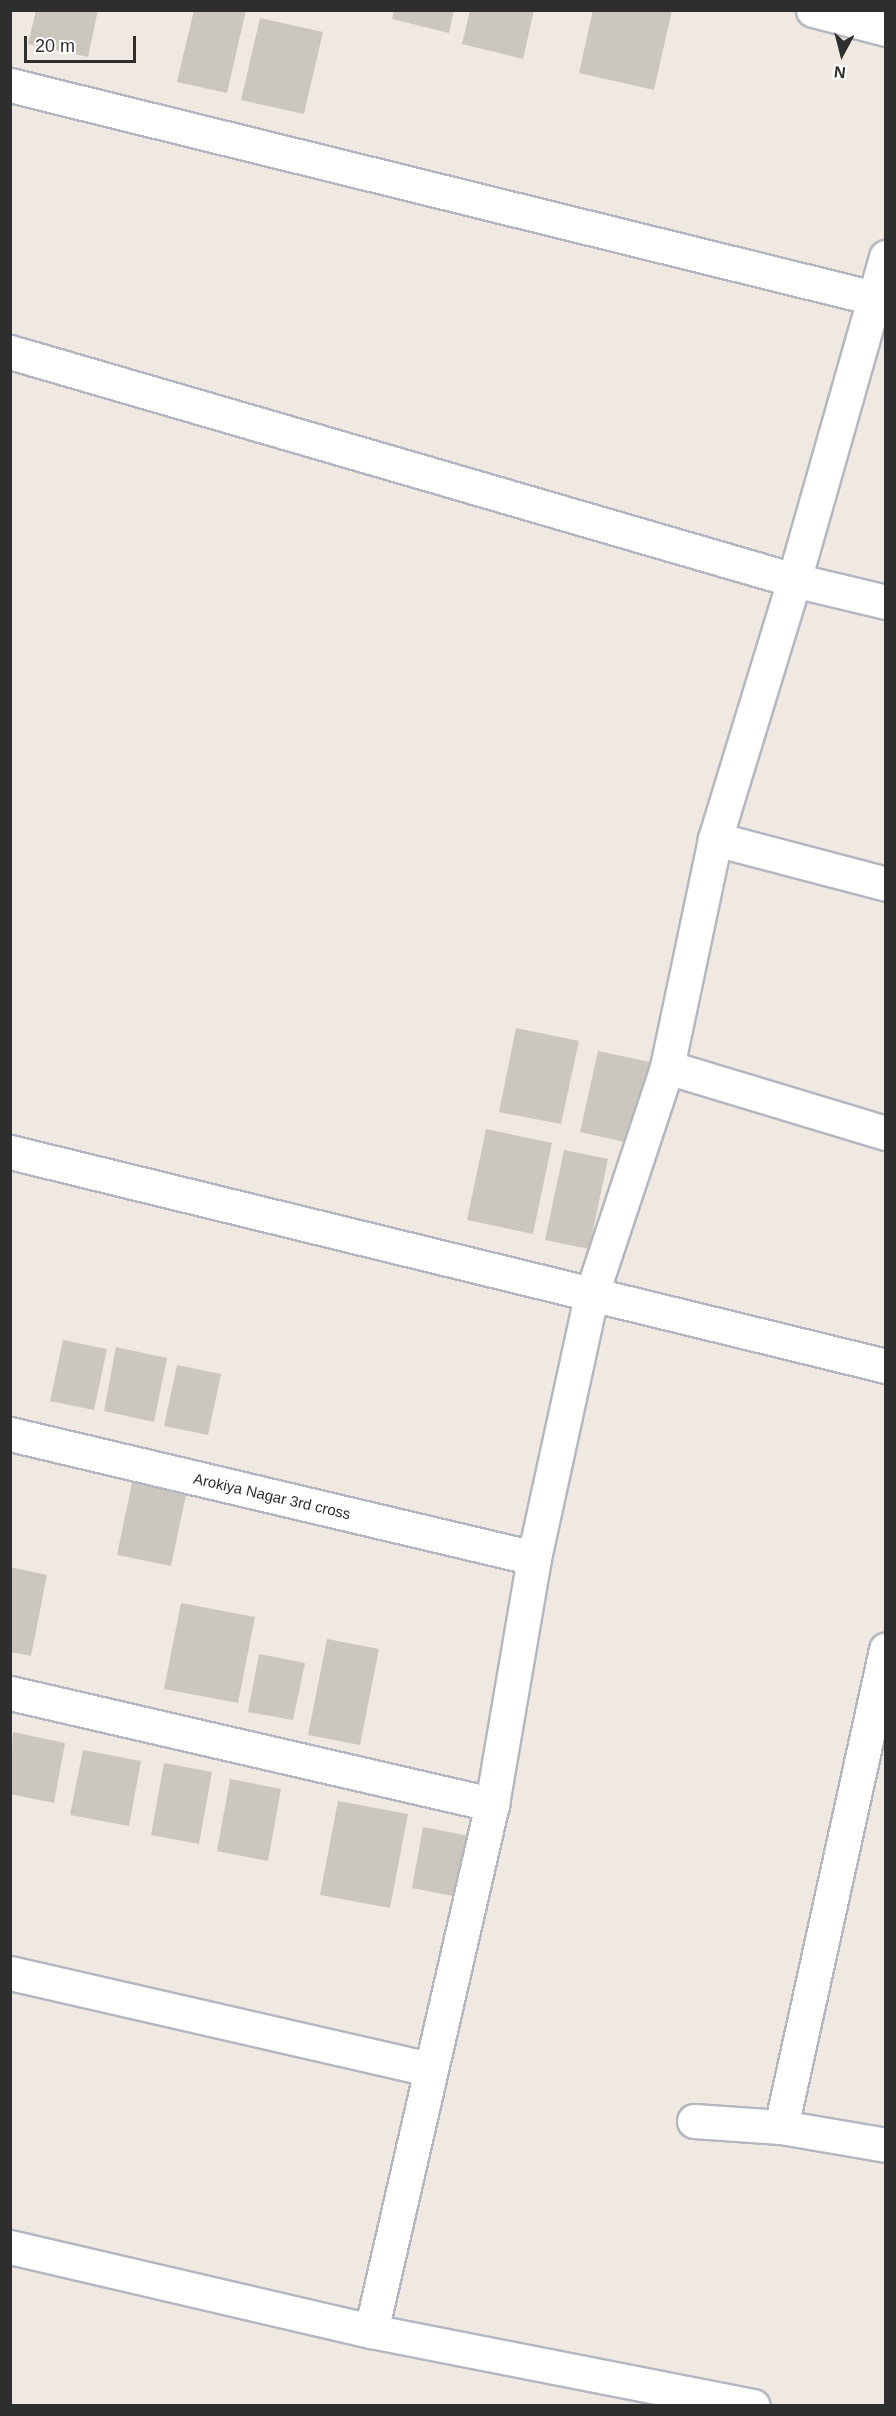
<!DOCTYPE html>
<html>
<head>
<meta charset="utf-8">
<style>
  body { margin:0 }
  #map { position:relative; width:896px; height:2416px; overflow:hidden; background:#efe9e1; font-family:Helvetica,sans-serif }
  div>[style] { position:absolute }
  .building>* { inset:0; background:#cbc7bf }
  .roads { filter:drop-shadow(2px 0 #b4b7c1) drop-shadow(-2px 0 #b4b7c1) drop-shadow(0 2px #b4b7c1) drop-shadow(0 -2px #b4b7c1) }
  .minor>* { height:33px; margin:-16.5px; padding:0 16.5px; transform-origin:16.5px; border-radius:16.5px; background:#fff }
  span { translate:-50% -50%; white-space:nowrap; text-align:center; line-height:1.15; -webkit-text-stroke:4.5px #fff; paint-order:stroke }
  .street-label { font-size:15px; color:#2e2e2e }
  .frame { position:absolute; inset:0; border:12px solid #2e2e2e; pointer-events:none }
  .north { position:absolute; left:812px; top:24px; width:60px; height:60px; -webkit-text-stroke:4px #fff; paint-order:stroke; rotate:187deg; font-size:16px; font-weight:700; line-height:24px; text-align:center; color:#2e2e2e }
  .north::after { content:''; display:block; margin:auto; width:21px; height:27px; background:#2e2e2e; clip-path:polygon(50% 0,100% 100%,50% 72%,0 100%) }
  .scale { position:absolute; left:24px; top:36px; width:112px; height:27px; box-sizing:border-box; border:3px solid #2e2e2e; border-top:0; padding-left:8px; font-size:18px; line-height:21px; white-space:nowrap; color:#2e2e2e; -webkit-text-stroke:4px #fff; paint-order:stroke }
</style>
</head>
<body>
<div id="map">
  <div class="building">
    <div style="clip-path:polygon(36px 10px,98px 10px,88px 57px,28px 44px)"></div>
    <div style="clip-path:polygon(194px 10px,246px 10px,227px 93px,177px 82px)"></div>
    <div style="clip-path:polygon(394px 10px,454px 10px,449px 33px,392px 19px)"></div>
    <div style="clip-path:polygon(470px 10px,534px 10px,523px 59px,462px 44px)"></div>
    <div style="clip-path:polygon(593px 10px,672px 10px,654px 90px,579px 73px)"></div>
    <div style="clip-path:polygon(260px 18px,323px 32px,304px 114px,241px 100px)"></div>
    <div style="clip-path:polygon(516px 1028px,579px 1041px,561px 1124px,499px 1112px)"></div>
    <div style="clip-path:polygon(598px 1051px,650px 1062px,633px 1144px,580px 1132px)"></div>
    <div style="clip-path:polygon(486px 1129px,552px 1143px,533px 1234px,467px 1220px)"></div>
    <div style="clip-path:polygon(564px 1150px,608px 1159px,589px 1249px,545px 1240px)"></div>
    <div style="clip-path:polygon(63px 1340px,107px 1349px,94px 1410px,50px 1401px)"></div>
    <div style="clip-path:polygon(116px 1347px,167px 1358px,154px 1422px,104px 1411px)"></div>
    <div style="clip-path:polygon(177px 1365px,221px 1374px,208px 1435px,164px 1426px)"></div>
    <div style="clip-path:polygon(133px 1478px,187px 1490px,171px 1566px,117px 1555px)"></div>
    <div style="clip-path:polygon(10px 1567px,47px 1575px,31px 1656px,10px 1652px)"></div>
    <div style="clip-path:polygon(181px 1603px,255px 1617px,238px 1703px,164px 1689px)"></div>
    <div style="clip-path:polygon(327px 1639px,379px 1649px,360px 1745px,308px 1735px)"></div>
    <div style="clip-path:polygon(259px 1654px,305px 1663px,293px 1720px,248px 1712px)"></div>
    <div style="clip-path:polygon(13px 1732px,65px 1743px,54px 1803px,10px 1794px)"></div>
    <div style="clip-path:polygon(83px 1750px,141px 1761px,129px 1826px,70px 1815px)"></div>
    <div style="clip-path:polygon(164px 1763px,212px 1772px,199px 1844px,151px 1835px)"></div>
    <div style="clip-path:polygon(230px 1779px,281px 1789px,268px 1861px,217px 1851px)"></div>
    <div style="clip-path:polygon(338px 1801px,408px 1814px,390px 1908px,320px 1895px)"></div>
    <div style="clip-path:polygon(423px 1827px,469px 1836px,458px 1897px,412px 1888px)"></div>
  </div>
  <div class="roads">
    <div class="minor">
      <div style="left:813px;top:10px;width:75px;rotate:14.6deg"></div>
      <div style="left:10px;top:85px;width:902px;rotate:13.85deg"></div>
      <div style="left:10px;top:352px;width:816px;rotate:16.22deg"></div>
      <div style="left:794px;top:580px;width:95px;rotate:13.4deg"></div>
      <div style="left:715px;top:839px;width:177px;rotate:14.7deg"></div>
      <div style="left:667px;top:1067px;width:229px;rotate:16.8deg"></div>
      <div style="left:10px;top:1152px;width:902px;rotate:13.73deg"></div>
      <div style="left:10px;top:1434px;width:538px;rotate:13.31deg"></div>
      <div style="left:10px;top:1693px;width:495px;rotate:13deg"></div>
      <div style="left:10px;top:1973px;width:431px;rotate:12.9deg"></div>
      <div style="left:694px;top:2121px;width:87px;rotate:3.9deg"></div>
      <div style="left:781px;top:2127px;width:107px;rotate:9.7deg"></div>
      <div style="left:781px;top:2127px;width:489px;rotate:-77.6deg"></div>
      <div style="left:10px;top:2247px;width:371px;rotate:13.1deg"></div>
      <div style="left:371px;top:2331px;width:389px;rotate:11.1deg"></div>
      <div style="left:371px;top:2331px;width:541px;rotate:-77.07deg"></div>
      <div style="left:492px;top:1804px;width:250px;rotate:-80.3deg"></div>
      <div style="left:534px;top:1558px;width:271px;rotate:-77.7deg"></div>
      <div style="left:592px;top:1293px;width:238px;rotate:-71.6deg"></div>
      <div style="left:667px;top:1067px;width:233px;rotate:-78.1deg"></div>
      <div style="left:715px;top:839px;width:271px;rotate:-73deg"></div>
      <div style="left:794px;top:580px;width:336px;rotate:-74.1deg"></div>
    </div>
  </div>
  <div class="street-label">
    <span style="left:272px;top:1496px;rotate:13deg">Arokiya Nagar 3rd cross</span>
  </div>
  <div class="frame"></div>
  <div class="north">N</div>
  <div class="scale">20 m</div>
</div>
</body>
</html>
